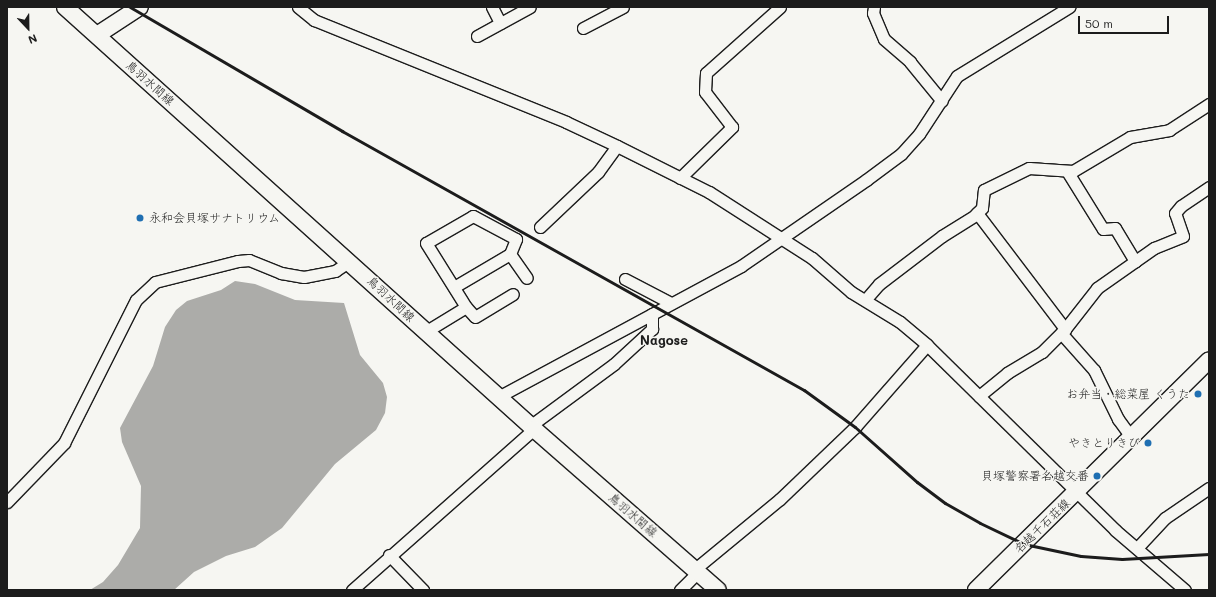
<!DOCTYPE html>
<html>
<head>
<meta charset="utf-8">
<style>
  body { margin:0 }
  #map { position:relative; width:1216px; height:597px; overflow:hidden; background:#f6f6f2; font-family:Mali,"Klee One",sans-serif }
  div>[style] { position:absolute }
  .water>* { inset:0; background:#acaca9 }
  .roads { filter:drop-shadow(1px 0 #1c1c1c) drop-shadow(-1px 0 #1c1c1c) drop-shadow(0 1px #1c1c1c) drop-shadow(0 -1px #1c1c1c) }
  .street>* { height:11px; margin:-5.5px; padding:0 5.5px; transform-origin:5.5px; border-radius:5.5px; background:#f6f6f2 }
  .secondary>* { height:16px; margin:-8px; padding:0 8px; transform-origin:8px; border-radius:8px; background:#f6f6f2 }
  .rail>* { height:3px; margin:-1.5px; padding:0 1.5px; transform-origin:1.5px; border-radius:1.5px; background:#1c1c1c }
  .dots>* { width:11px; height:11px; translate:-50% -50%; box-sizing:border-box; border:2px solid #f6f6f2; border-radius:50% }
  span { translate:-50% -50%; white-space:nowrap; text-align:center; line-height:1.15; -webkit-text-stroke:3px #f6f6f2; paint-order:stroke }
  .street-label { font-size:12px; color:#1c1c1c }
  .poi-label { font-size:12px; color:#1c1c1c }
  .left { translate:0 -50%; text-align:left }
  .right { translate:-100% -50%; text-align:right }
  .neighbourhood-label { font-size:13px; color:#1c1c1c; font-weight:700 }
  .frame { position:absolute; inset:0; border:8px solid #1c1c1c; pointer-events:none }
  .north { position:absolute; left:8px; top:8px; width:40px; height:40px; -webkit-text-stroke:3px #f6f6f2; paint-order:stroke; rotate:158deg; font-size:11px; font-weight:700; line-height:16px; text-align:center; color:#1c1c1c }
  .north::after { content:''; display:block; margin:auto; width:14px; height:18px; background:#1c1c1c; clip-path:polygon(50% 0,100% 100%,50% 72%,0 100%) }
  .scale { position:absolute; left:1078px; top:16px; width:91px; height:18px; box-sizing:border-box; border:2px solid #1c1c1c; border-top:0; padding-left:5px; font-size:12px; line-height:14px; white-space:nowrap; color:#1c1c1c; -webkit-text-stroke:3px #f6f6f2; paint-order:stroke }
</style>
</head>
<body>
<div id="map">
  <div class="water">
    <div style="clip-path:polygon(235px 281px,255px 284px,295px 300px,344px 303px,360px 355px,383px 383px,387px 397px,385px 413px,376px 430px,335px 464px,282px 528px,255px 547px,226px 556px,194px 572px,174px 590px,90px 590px,103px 582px,118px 565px,140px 528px,141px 486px,122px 442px,120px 428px,153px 366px,165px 327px,176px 310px,187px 301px,221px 290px)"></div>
  </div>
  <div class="roads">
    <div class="street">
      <div style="left:298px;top:7px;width:21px;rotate:39deg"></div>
      <div style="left:314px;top:20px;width:272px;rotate:22deg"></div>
      <div style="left:566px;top:122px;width:56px;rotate:25.2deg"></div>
      <div style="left:617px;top:146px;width:103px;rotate:26.6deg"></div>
      <div style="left:709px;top:192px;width:122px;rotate:32.7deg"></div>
      <div style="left:812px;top:258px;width:52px;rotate:41.1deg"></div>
      <div style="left:851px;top:292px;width:57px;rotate:31.5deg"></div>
      <div style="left:900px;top:322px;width:35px;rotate:40deg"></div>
      <div style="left:927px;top:345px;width:264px;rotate:44.5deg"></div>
      <div style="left:1115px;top:530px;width:92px;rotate:40.6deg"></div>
      <div style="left:492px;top:7px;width:18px;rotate:63deg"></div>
      <div style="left:874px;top:7px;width:6px;rotate:99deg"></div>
      <div style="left:873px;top:13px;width:28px;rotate:67deg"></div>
      <div style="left:884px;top:39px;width:35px;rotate:41deg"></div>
      <div style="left:910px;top:62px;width:50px;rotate:50.6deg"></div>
      <div style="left:583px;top:28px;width:45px;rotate:-27.7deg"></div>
      <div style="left:477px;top:36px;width:60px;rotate:-28.7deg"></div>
      <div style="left:1067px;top:171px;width:68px;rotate:58.2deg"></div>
      <div style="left:1103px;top:229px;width:12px;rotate:-5deg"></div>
      <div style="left:1115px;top:228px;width:39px;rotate:59deg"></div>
      <div style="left:680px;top:178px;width:73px;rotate:-44.4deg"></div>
      <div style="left:732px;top:127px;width:44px;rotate:-127.6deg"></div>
      <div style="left:705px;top:92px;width:19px;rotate:-87deg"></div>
      <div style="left:706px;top:73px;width:99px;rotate:-41.7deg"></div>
      <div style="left:977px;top:213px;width:146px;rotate:52.8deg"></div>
      <div style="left:540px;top:227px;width:80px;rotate:-43.5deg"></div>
      <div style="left:598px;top:172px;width:32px;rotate:-54deg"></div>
      <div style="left:510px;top:254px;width:29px;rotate:55deg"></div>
      <div style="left:625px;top:279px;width:52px;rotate:27.6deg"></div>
      <div style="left:454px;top:287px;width:65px;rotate:-30.5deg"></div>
      <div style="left:510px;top:254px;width:16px;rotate:-68deg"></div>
      <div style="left:516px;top:239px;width:49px;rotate:-151.9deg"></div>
      <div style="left:473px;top:216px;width:54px;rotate:150.1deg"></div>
      <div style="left:426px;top:243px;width:75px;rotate:58deg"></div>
      <div style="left:466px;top:307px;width:13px;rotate:48deg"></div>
      <div style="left:475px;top:317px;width:44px;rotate:-31.2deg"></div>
      <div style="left:866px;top:299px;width:20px;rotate:-49deg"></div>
      <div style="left:879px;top:284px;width:79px;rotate:-37.3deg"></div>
      <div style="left:942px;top:236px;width:39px;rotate:-32deg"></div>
      <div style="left:975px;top:215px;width:10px;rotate:-45deg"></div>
      <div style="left:982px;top:208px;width:18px;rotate:-84deg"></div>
      <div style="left:984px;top:190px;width:50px;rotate:-26.1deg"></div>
      <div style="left:1029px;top:168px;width:44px;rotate:3.9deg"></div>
      <div style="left:1073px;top:171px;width:66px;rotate:-30.8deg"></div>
      <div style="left:1130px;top:137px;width:40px;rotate:-10deg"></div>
      <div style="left:1169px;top:130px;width:48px;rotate:-33deg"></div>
      <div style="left:425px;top:332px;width:48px;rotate:-31.4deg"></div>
      <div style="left:1061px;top:333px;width:50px;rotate:48.3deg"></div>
      <div style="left:1094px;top:370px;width:55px;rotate:63.9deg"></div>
      <div style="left:1118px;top:419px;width:22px;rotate:54deg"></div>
      <div style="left:979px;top:396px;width:36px;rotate:-39deg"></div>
      <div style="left:1007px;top:373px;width:41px;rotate:-31deg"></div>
      <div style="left:1042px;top:352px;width:33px;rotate:-45deg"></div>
      <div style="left:1065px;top:329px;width:52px;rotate:-52deg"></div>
      <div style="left:1097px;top:288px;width:70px;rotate:-35.1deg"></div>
      <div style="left:1154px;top:248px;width:31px;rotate:-22deg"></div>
      <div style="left:1183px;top:236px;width:24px;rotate:-109deg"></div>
      <div style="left:1175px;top:213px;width:9px;rotate:-49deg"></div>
      <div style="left:1181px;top:206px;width:34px;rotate:-34deg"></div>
      <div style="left:498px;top:397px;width:276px;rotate:-28.3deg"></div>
      <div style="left:741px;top:266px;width:152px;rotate:-34.5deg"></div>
      <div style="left:866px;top:180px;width:44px;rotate:-36.6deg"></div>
      <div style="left:901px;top:154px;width:27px;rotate:-48deg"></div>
      <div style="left:919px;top:134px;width:69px;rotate:-56.8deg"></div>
      <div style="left:957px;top:76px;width:132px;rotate:-31.6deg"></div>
      <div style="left:530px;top:426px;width:104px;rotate:-36.4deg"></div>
      <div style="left:614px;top:364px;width:52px;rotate:-42.6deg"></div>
      <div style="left:652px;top:329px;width:15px;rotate:-90deg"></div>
      <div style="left:7px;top:502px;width:82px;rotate:-46deg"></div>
      <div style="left:64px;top:443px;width:160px;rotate:-63.3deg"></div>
      <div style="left:136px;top:300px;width:26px;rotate:-43deg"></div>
      <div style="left:155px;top:282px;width:86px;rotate:-14.2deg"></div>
      <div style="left:238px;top:261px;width:11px;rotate:-5deg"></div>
      <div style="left:249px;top:260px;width:35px;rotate:22deg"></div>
      <div style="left:281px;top:273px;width:23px;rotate:10deg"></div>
      <div style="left:304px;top:277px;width:32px;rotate:-11deg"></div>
      <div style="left:335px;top:271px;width:18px;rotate:-34deg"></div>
      <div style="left:1137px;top:548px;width:41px;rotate:-47deg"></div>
      <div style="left:1165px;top:518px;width:53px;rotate:-34.3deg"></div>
      <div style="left:389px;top:555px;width:49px;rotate:45.8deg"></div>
      <div style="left:695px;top:569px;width:110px;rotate:-39.5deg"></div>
      <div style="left:780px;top:499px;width:104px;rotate:-43.8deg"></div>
      <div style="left:855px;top:427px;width:109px;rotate:-48.7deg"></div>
      <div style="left:352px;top:590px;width:243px;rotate:-41.5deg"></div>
      <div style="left:680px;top:590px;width:25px;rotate:-45deg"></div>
    </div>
    <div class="secondary">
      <div style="left:65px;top:7px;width:631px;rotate:41.98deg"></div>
      <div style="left:534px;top:429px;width:244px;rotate:41.2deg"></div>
      <div style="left:97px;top:35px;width:51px;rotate:-33.1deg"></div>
      <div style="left:976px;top:590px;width:327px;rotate:-44.6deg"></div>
    </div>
  </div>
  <div class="rail">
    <div style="left:130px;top:7px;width:246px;rotate:30.3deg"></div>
    <div style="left:342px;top:131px;width:530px;rotate:29.28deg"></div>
    <div style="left:804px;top:390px;width:63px;rotate:36deg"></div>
    <div style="left:855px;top:427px;width:83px;rotate:41.6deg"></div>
    <div style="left:917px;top:482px;width:35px;rotate:37deg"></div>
    <div style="left:945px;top:503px;width:40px;rotate:29.7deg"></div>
    <div style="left:980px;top:523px;width:49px;rotate:25.5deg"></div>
    <div style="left:1024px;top:544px;width:58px;rotate:11.9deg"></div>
    <div style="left:1081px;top:556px;width:41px;rotate:4.2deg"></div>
    <div style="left:1122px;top:559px;width:87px;rotate:-3.3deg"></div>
  </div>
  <div class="dots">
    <div style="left:140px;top:218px;background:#1f6fb2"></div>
    <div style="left:1198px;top:394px;background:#1f6fb2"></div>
    <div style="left:1148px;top:443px;background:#1f6fb2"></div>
    <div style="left:1097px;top:476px;background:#1f6fb2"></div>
  </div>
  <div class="street-label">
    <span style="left:150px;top:83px;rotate:42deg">鳥羽水間線</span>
    <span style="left:391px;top:299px;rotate:43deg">鳥羽水間線</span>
    <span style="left:633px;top:515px;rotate:41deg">鳥羽水間線</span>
    <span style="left:1042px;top:526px;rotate:-44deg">名越千石荘線</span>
  </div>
  <div class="poi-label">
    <span class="left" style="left:149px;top:218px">永和会貝塚サナトリウム</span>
    <span class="right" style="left:1190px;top:394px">お弁当・総菜屋 くうた</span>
    <span class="right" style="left:1140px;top:443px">やきとりきび</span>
    <span class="right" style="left:1089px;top:476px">貝塚警察署名越交番</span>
  </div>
  <div class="neighbourhood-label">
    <span style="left:664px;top:340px">Nagose</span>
  </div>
  <div class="frame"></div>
  <div class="north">N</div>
  <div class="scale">50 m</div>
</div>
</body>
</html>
